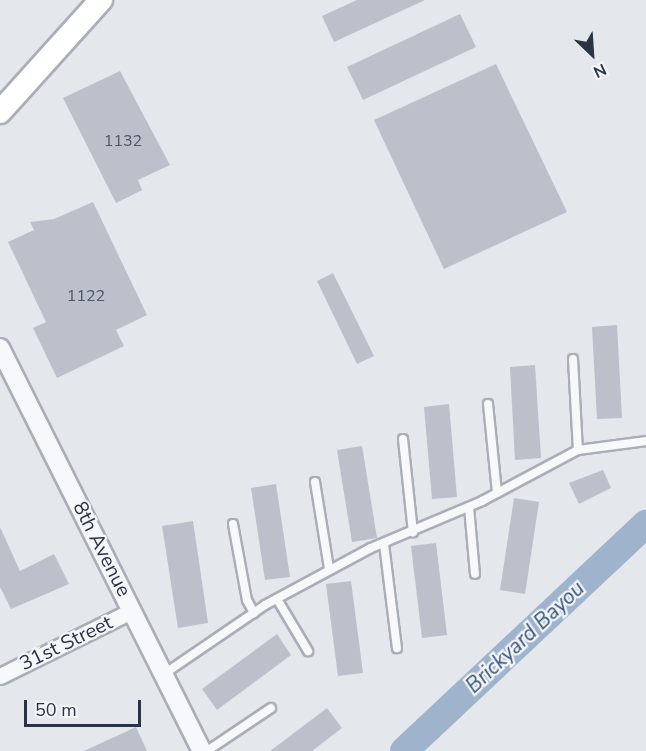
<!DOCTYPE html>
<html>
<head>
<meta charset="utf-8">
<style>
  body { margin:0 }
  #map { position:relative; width:646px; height:751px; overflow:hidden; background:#e4e7ec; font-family:"Nunito Sans",sans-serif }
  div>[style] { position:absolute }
  .river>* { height:28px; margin:-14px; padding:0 14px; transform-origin:14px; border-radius:14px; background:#9fb4cc }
  .building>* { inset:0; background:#bbc0ca }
  .roads { filter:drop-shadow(2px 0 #a9aeb7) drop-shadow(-2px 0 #a9aeb7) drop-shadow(0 2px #a9aeb7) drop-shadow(0 -2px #a9aeb7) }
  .service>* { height:8px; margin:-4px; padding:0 4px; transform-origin:4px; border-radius:4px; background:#f7f8fa }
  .minor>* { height:15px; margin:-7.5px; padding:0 7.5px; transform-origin:7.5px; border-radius:7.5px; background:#f7f8fa }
  .tertiary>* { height:18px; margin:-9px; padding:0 9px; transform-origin:9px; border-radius:9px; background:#f7f8fa }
  .primary>* { height:22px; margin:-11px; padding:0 11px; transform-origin:11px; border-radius:11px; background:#fff }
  span { translate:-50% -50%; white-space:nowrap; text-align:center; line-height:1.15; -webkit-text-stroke:4.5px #f4f6f9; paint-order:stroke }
  .number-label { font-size:16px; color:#4f5766 }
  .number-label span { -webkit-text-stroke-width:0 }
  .street-label { font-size:20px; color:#2b3445 }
  .water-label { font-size:21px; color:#34527a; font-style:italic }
  .north { position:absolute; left:562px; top:24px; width:60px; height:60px; -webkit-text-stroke:4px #f4f6f9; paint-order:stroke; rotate:155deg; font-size:16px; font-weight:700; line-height:24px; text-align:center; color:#2b3445 }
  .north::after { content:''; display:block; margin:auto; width:21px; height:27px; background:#2b3445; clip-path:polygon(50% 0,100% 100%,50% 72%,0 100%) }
  .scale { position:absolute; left:24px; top:700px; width:117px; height:27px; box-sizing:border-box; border:3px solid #2b3445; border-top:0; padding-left:8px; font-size:18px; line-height:21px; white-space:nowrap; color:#2b3445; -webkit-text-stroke:4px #f4f6f9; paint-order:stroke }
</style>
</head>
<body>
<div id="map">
  <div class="river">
    <div style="left:404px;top:751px;width:332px;rotate:-43.2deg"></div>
  </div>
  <div class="building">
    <div style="clip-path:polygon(357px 0,425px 0,334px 42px,322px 16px)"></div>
    <div style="clip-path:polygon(460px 14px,476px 47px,363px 100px,347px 67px)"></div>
    <div style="clip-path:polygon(496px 64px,567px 212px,444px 269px,374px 120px)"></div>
    <div style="clip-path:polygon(120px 71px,170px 165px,138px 180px,142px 190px,116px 203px,63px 98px)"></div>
    <div style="clip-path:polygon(93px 202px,147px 315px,116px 330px,124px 346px,57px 378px,33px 328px,46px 322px,8px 242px,34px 230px,30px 222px,54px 219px)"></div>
    <div style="clip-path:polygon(333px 273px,374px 356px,357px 364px,317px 281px)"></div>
    <div style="clip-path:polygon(617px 325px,622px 418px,597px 419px,592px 327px)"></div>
    <div style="clip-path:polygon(535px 365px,541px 458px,515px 460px,510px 367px)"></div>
    <div style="clip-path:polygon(449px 404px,457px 497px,432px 499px,424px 407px)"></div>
    <div style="clip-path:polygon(362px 446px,377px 538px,352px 542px,337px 450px)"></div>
    <div style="clip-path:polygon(603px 470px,611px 488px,579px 504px,569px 483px)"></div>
    <div style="clip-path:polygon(276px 484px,290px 577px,265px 580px,251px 488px)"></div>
    <div style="clip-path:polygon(514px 498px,539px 502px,525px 594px,500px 590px)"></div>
    <div style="clip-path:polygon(193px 521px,208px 623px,178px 628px,162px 526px)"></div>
    <div style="clip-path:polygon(0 527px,20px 571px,54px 554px,69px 584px,11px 609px,0 587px)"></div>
    <div style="clip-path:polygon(436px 543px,447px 635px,422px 638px,411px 546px)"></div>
    <div style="clip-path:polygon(351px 581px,363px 673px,338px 676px,326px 584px)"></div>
    <div style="clip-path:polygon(277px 634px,291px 655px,217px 710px,202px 689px)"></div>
    <div style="clip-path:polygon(327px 708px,342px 728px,312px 751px,270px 751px)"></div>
    <div style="clip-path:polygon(136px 727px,147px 751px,84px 751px)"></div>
  </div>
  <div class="roads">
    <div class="service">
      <div style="left:573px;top:359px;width:91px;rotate:86.9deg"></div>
      <div style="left:488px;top:404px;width:89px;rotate:84.2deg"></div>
      <div style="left:403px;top:439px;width:94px;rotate:83.9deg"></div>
      <div style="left:315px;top:482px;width:87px;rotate:80.8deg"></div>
      <div style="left:469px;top:507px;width:67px;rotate:84.9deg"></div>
      <div style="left:233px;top:524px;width:77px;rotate:79.6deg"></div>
      <div style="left:247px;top:600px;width:15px;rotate:62deg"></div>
      <div style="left:384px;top:544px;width:105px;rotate:82.9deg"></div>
      <div style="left:277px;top:599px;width:61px;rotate:59.2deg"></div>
      <div style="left:164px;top:674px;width:122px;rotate:-34.3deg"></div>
      <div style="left:265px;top:605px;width:120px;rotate:-28.3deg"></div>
      <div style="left:371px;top:548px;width:121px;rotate:-22.9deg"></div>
      <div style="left:482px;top:501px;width:109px;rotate:-28deg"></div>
      <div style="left:578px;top:450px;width:69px;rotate:-7.5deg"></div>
      <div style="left:207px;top:751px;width:77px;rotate:-33.9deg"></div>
    </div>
    <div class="minor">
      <div style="left:0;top:676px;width:148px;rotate:-26.4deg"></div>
    </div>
    <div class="tertiary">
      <div style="left:0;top:348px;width:451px;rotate:63.4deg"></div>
    </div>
    <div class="primary">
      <div style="left:0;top:112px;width:151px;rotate:-48deg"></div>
    </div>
  </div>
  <div class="number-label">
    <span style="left:123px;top:141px">1132</span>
    <span style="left:86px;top:296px">1122</span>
  </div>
  <div class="street-label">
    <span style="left:102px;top:549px;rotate:63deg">8th Avenue</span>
    <span style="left:66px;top:643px;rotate:-26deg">31st Street</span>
  </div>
  <div class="water-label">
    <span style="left:525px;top:637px;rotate:-43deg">Brickyard Bayou</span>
  </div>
  <div class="north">N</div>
  <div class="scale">50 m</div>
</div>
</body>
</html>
